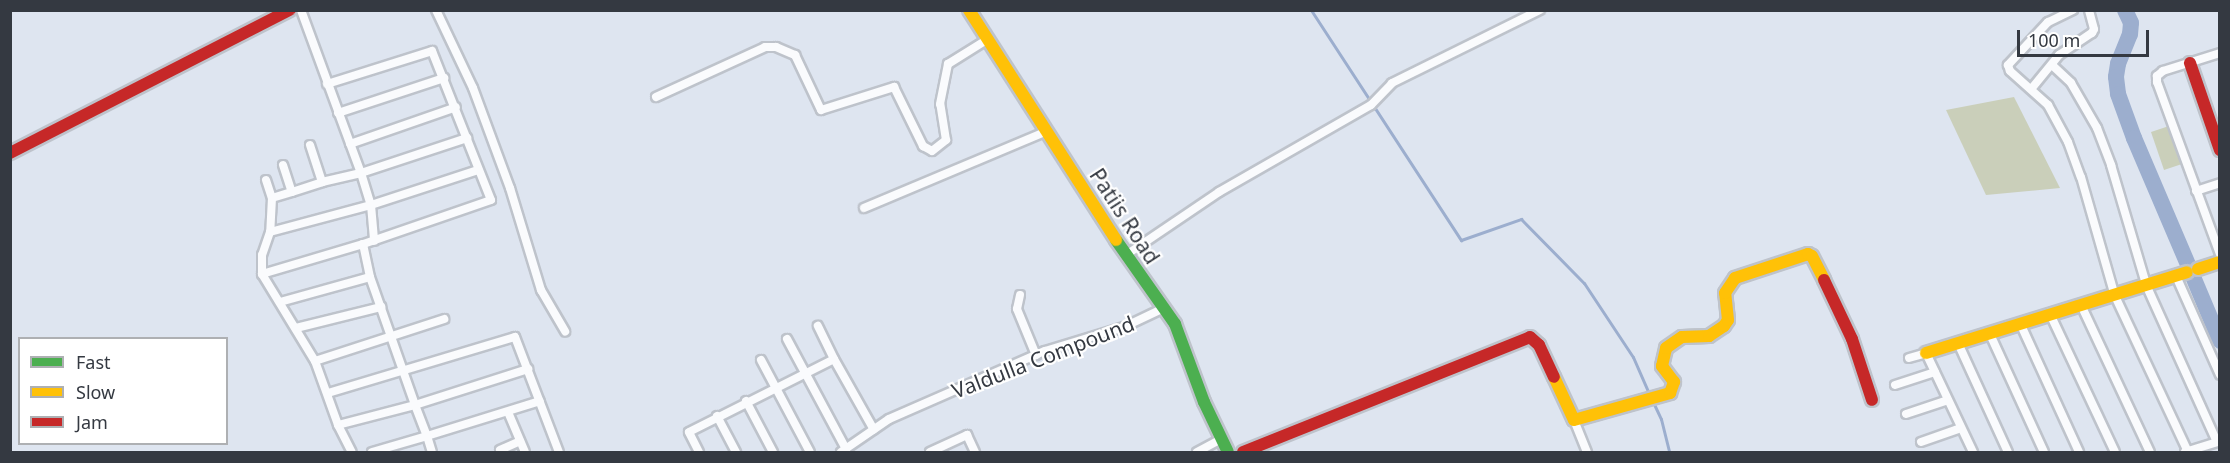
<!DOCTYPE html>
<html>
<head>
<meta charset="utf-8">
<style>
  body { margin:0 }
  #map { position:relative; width:2230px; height:463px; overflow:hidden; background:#dee5f0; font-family:"Noto Sans",sans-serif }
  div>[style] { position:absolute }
  .green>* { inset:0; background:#cacfba }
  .stream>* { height:3px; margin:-1.5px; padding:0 1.5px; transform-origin:1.5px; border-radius:1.5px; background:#9caece }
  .river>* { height:16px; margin:-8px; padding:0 8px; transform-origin:8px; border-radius:8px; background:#9caece }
  .roads { filter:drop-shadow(2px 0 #bec3cb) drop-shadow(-2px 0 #bec3cb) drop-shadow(0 2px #bec3cb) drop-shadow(0 -2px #bec3cb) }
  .street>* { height:8px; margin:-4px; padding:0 4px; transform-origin:4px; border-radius:4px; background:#fafbfd }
  .fast>* { height:12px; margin:-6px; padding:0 6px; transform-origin:6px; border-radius:6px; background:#4caf50 }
  .slow>* { height:12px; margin:-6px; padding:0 6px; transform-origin:6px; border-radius:6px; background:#ffc107 }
  .jam>* { height:12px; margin:-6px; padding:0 6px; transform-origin:6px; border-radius:6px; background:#c62828 }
  span { translate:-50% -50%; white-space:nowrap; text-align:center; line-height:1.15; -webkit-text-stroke:4.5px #fff; paint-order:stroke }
  .street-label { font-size:21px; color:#343941 }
  .frame { position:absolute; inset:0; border:12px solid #343941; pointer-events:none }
  .legend { position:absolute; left:18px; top:337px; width:210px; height:108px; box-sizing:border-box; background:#fff; border:2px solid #aeb0b3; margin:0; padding:8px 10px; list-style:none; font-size:18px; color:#343941 }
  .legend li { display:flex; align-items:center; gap:12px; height:30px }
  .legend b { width:30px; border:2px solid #aeb0b3 }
  .scale { position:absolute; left:2017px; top:30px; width:132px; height:27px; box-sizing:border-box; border:3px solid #343941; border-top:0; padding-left:8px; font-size:18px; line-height:21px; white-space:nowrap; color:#343941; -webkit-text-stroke:4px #fff; paint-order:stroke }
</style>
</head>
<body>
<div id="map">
  <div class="green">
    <div style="clip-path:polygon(2014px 97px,2060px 188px,1986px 195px,1946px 110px)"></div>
    <div style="clip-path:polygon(2169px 126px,2182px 164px,2164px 170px,2151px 132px)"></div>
  </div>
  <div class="stream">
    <div style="left:1311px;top:10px;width:275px;rotate:56.9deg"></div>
    <div style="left:1461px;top:240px;width:64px;rotate:-19.3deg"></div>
    <div style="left:1521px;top:219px;width:90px;rotate:45.5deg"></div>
    <div style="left:1584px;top:283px;width:89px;rotate:56.5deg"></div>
    <div style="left:1633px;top:357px;width:43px;rotate:66.4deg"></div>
    <div style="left:1653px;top:402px;width:19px;rotate:65deg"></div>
    <div style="left:1661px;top:419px;width:34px;rotate:76deg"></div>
  </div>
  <div class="river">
    <div style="left:2125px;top:10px;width:14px;rotate:65deg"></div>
    <div style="left:2131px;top:23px;width:11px;rotate:95deg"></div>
    <div style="left:2130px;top:34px;width:32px;rotate:112deg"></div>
    <div style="left:2118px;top:64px;width:13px;rotate:99deg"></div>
    <div style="left:2116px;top:77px;width:17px;rotate:83deg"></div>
    <div style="left:2118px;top:94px;width:47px;rotate:70deg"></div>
    <div style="left:2134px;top:138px;width:142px;rotate:66.9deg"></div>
    <div style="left:2194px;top:279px;width:67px;rotate:67.2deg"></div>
  </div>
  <div class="roads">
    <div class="street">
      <div style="left:301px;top:10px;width:174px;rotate:69.8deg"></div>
      <div style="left:361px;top:173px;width:34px;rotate:73deg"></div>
      <div style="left:371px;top:205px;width:36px;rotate:85deg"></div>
      <div style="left:436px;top:10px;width:86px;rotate:64.6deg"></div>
      <div style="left:473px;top:88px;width:107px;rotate:69.7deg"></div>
      <div style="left:510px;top:188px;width:107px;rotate:73.1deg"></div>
      <div style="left:541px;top:290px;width:48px;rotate:59.7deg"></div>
      <div style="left:2073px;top:10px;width:28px;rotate:154deg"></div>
      <div style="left:2048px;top:22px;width:59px;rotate:132.9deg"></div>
      <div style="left:2008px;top:65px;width:6px;rotate:72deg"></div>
      <div style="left:2010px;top:71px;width:51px;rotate:41.8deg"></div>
      <div style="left:2048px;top:105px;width:42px;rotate:61.6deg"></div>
      <div style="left:2068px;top:142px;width:37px;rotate:70deg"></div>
      <div style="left:2081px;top:177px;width:124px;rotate:74.1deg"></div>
      <div style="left:2115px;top:296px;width:172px;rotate:64.9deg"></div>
      <div style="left:2220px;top:53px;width:60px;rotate:162.5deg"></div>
      <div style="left:2163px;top:71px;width:8px;rotate:140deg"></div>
      <div style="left:2157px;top:76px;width:6px;rotate:90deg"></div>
      <div style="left:2157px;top:82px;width:183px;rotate:69.9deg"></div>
      <div style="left:2052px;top:65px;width:26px;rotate:43deg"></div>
      <div style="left:2071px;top:83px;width:52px;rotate:60deg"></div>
      <div style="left:2097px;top:128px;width:40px;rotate:69deg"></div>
      <div style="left:2111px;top:165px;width:127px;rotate:73.6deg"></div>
      <div style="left:2147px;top:287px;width:170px;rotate:65.7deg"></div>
      <div style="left:327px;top:84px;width:110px;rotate:-17.4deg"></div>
      <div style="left:432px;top:51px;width:160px;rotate:68.4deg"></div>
      <div style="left:491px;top:200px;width:135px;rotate:161deg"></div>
      <div style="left:363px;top:244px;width:34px;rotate:78deg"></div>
      <div style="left:370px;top:277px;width:136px;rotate:70.6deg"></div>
      <div style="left:415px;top:405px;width:119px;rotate:-17.7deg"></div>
      <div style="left:2032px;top:88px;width:43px;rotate:-50.7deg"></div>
      <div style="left:2059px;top:55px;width:40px;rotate:-34deg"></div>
      <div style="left:2092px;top:33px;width:4px;rotate:-63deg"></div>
      <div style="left:2094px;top:29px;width:20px;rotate:-105deg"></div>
      <div style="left:656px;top:97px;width:120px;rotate:-24.6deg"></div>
      <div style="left:765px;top:47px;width:11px"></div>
      <div style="left:776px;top:47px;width:21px;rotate:23deg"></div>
      <div style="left:795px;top:55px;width:61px;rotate:64.7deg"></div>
      <div style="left:821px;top:110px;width:77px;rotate:-17.5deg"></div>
      <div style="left:894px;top:87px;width:66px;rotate:63.8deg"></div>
      <div style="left:923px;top:146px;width:10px;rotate:29deg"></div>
      <div style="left:932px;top:151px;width:18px;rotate:-38deg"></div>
      <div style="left:946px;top:140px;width:36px;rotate:-99deg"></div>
      <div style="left:940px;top:104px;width:41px;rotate:-78.7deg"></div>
      <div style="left:948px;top:64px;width:47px;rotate:-32deg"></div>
      <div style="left:338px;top:113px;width:112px;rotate:-18.3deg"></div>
      <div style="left:350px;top:144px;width:112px;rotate:-19.2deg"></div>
      <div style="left:310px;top:145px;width:39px;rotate:72deg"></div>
      <div style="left:322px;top:182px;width:40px;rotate:-13deg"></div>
      <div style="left:361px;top:173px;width:112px;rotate:-18.3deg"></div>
      <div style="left:283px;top:165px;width:28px;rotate:72deg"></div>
      <div style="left:292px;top:192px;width:32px;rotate:-18deg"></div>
      <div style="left:266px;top:180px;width:19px;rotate:72deg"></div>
      <div style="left:272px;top:198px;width:21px;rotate:-17deg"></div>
      <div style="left:2196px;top:191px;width:25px;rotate:-18deg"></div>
      <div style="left:272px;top:198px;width:34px;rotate:93deg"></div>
      <div style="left:270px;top:232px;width:24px;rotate:109deg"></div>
      <div style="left:262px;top:255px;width:19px;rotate:90deg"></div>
      <div style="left:262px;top:274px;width:102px;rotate:58.7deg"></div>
      <div style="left:315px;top:361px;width:68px;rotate:70.2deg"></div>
      <div style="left:338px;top:425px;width:30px;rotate:63deg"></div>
      <div style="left:864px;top:208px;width:199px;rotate:-22.8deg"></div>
      <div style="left:270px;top:232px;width:105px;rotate:-15deg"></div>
      <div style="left:371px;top:205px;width:113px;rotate:-18.1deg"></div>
      <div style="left:1126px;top:255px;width:112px;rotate:-34.1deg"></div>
      <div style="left:1219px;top:192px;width:175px;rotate:-29.8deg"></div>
      <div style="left:1371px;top:105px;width:30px;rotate:-46deg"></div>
      <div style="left:1392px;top:83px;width:165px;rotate:-26.3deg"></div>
      <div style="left:262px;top:274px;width:105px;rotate:-16.5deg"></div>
      <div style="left:2176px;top:276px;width:108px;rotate:66deg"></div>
      <div style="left:1020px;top:295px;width:14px;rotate:102deg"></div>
      <div style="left:1017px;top:309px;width:50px;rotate:67.6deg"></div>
      <div style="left:280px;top:302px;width:93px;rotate:-15.5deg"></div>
      <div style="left:2082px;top:307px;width:160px;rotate:64.9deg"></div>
      <div style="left:2051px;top:316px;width:150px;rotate:64.8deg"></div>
      <div style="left:2020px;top:323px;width:142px;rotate:65.4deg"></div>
      <div style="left:296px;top:328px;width:88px;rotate:-13.9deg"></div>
      <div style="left:1989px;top:332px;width:132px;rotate:65.4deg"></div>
      <div style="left:787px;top:339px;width:125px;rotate:61.8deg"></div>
      <div style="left:1958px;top:343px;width:120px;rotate:65.4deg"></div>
      <div style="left:1909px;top:358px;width:18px;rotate:-16deg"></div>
      <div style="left:1926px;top:353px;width:110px;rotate:64.6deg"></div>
      <div style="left:834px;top:359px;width:81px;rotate:60.6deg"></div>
      <div style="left:761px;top:360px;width:104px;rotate:62deg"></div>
      <div style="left:315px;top:361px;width:136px;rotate:-18deg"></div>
      <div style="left:1895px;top:385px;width:42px;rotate:-18deg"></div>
      <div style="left:328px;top:393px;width:195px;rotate:-16.7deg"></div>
      <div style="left:515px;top:337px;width:123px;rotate:69.1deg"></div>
      <div style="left:746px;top:401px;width:58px;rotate:62.1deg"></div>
      <div style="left:508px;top:412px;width:43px;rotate:67deg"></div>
      <div style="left:1906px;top:414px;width:44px;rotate:-18.4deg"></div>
      <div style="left:717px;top:416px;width:41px;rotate:62.2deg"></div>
      <div style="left:1574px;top:420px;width:35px;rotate:68deg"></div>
      <div style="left:338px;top:425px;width:80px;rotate:-14.6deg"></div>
      <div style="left:415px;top:405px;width:33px;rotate:69deg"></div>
      <div style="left:427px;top:436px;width:118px;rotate:-17.2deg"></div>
      <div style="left:1921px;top:442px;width:42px;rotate:-19.3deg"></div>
      <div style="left:500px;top:450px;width:22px;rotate:-24deg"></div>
      <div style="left:372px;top:452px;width:57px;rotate:-16.2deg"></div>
      <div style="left:427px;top:436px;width:17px;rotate:73deg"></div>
      <div style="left:699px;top:452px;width:22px;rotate:-117deg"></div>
      <div style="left:689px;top:432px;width:162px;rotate:-26.7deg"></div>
      <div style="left:834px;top:359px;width:37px;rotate:-116deg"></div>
      <div style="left:841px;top:452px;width:58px;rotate:-34.5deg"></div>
      <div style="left:889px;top:419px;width:170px;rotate:-23.6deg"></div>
      <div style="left:1045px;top:351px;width:83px;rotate:-16.9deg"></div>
      <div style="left:1124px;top:327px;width:44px;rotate:-25.4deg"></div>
      <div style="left:930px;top:452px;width:41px;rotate:-24.7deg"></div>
      <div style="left:967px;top:435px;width:19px;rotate:65deg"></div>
      <div style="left:1197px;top:452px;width:27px;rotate:-28deg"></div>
      <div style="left:2185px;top:452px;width:37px;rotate:-17deg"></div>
    </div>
    <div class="fast">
      <div style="left:1116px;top:240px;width:103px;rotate:54.9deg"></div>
      <div style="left:1175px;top:324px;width:83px;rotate:69.6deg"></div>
      <div style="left:1204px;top:402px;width:55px;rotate:64.4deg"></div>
    </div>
    <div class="slow">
      <div style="left:969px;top:10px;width:273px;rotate:57.4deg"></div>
      <div style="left:2198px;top:269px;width:23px;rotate:-18deg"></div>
      <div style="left:1926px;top:353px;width:273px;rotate:-17.2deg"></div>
      <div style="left:1554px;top:377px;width:47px;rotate:65.1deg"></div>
      <div style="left:1574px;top:420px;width:100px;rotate:-15.7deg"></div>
      <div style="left:1670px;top:393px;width:12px;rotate:-70deg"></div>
      <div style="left:1674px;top:382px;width:20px;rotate:-127deg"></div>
      <div style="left:1662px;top:366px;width:18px;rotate:-77deg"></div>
      <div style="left:1666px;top:348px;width:19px;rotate:-35deg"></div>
      <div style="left:1682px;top:337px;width:27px;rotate:-2deg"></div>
      <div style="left:1709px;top:336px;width:18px;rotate:-34deg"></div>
      <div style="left:1724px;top:326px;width:7px;rotate:-56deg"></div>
      <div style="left:1728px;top:320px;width:27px;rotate:-96deg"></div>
      <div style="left:1725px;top:293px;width:18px;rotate:-56deg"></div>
      <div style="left:1735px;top:278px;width:77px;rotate:-18.2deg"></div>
      <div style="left:1808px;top:254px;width:4px;rotate:27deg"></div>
      <div style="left:1812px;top:256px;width:27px;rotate:63deg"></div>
    </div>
    <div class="jam">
      <div style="left:2190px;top:63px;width:92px;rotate:71deg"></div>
      <div style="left:10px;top:153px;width:314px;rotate:-27.1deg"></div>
      <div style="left:1824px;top:280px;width:65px;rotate:64.6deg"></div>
      <div style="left:1852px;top:339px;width:64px;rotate:71.8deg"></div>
      <div style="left:1243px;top:452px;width:309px;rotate:-21.8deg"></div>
      <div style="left:1530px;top:337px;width:12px;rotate:42deg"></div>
      <div style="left:1539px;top:345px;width:35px;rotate:65deg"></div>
    </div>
  </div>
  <div class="street-label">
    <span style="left:1125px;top:216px;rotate:57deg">Patiis Road</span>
    <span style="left:1043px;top:357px;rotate:-21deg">Valdulla Compound</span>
  </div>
  <div class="frame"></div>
  <ul class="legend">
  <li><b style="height:8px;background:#4caf50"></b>Fast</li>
  <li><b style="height:8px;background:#ffc107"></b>Slow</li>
  <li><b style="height:8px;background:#c62828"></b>Jam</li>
  </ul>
  <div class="scale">100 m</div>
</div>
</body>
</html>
